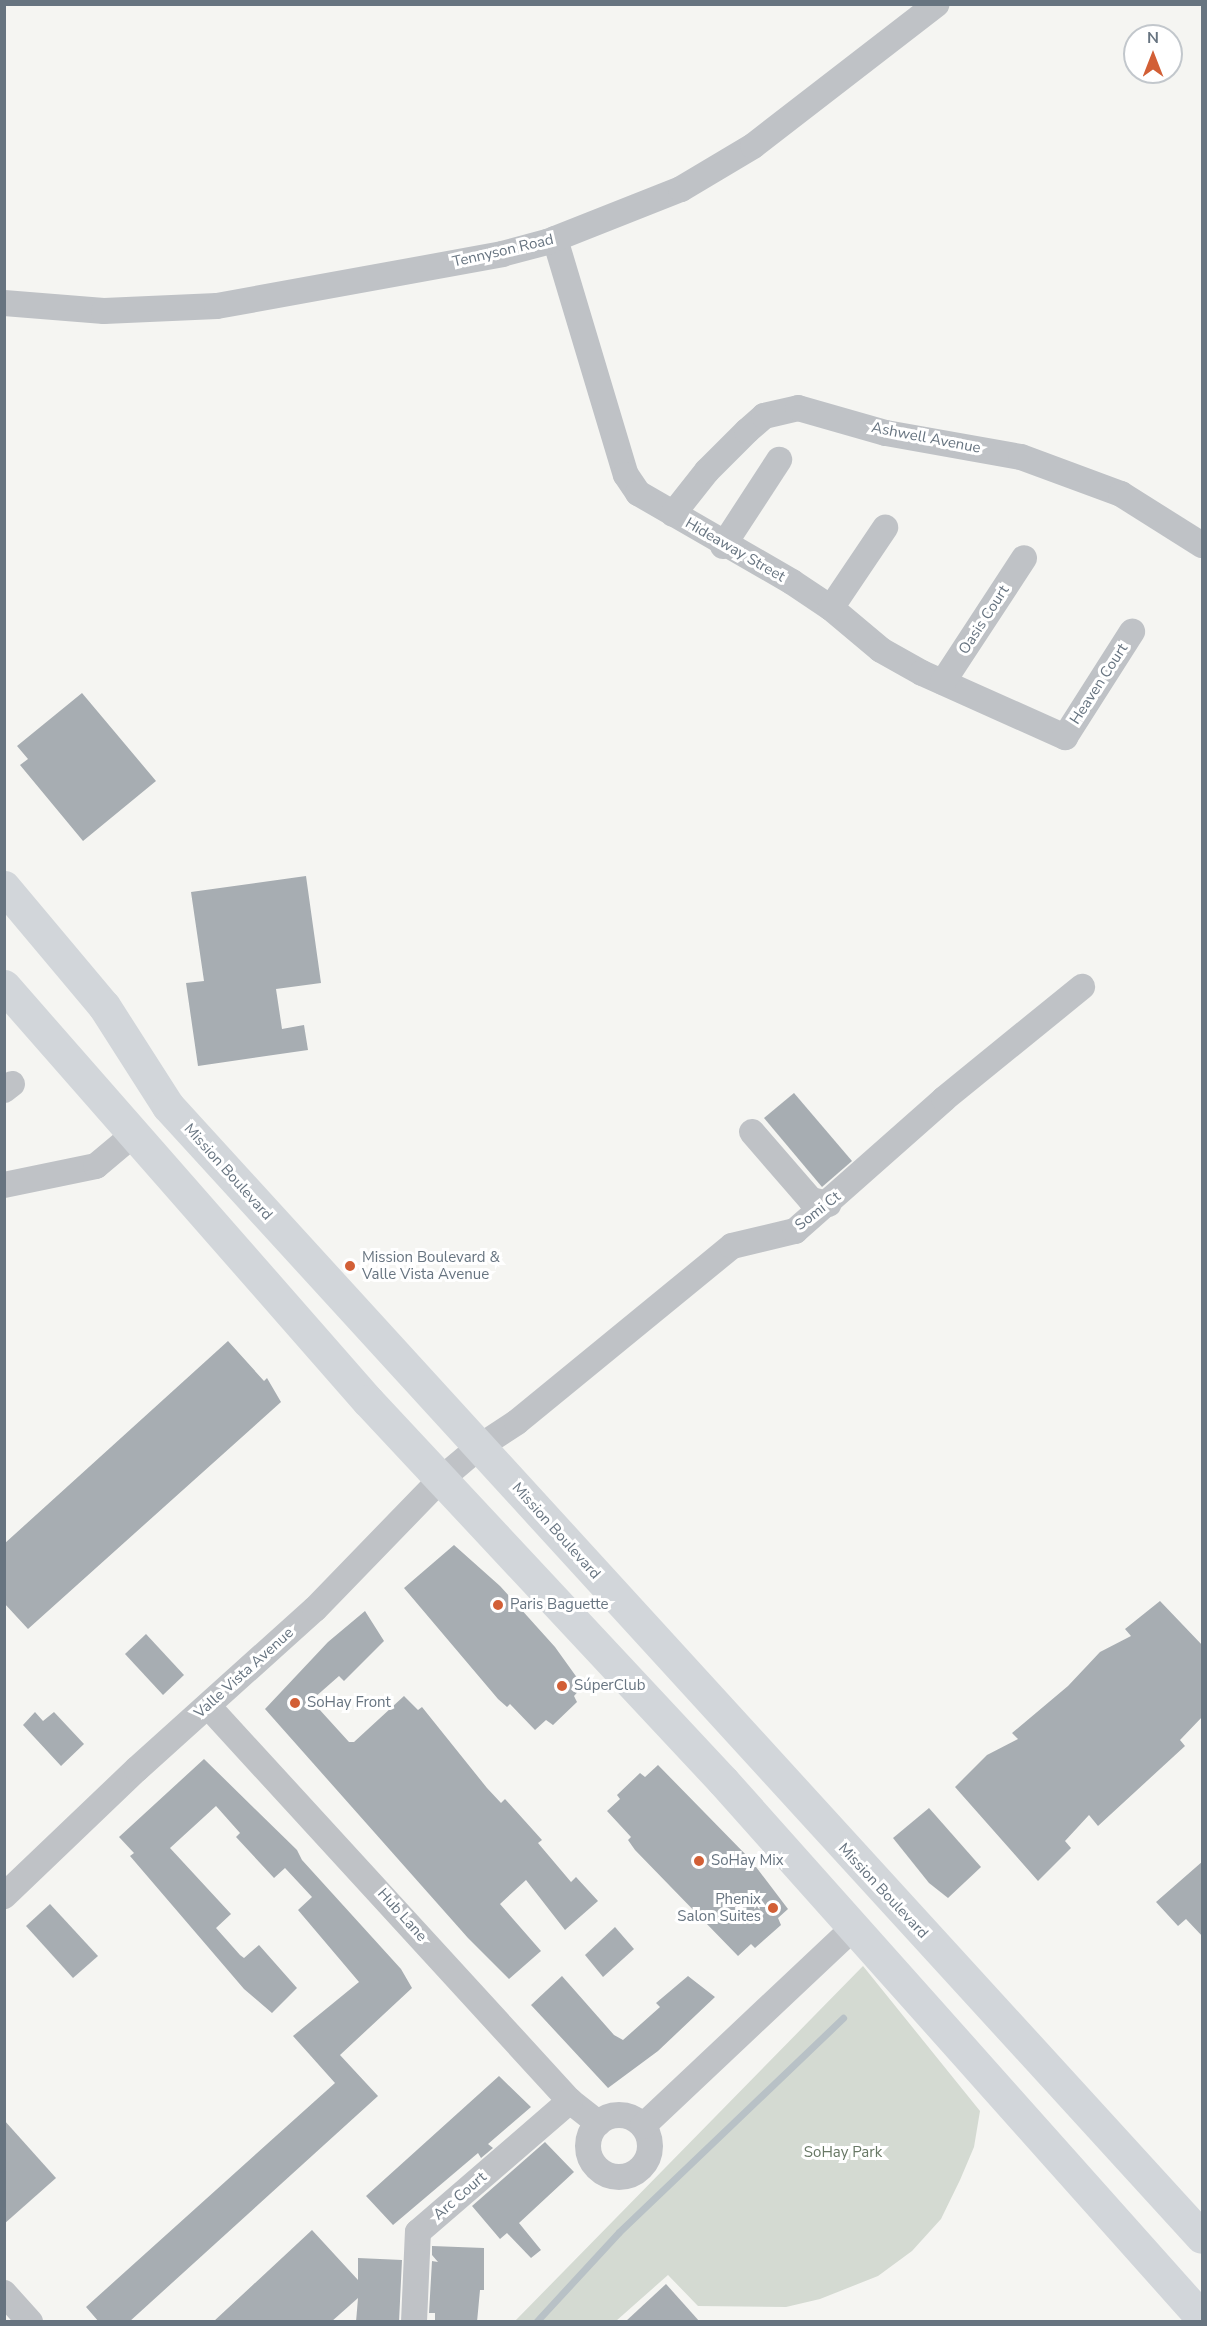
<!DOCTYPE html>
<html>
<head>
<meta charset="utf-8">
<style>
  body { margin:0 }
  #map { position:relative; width:1207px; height:2326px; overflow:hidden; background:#f5f5f2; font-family:"Nunito Sans",sans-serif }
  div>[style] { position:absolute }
  .green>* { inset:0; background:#d4dad2 }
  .stream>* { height:7px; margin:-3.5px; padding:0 3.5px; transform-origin:3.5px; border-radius:3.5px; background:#b8c1c6 }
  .building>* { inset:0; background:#a7adb2 }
  .street>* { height:26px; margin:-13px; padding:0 13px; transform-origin:13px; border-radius:13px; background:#bfc2c6 }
  .street>.ring { margin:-13px; padding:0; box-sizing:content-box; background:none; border:26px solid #bfc2c6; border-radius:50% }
  .primary>* { height:33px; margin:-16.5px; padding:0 16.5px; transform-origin:16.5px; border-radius:16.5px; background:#d2d6da }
  .dots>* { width:16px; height:16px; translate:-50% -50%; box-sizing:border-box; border:3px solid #fff; border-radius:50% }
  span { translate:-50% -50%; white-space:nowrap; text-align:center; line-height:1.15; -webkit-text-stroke:6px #fff; paint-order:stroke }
  .street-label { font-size:15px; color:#677480 }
  .poi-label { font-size:15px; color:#677480 }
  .left { translate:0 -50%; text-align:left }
  .right { translate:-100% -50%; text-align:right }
  .park-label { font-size:15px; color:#687865 }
  .frame { position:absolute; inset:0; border:6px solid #677480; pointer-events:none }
  .north { position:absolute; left:1123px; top:24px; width:60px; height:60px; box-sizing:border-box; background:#fff; border:2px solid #c2c7cc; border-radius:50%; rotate:0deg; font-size:16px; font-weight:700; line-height:24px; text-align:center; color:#677480 }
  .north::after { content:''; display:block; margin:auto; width:21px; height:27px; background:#d25f36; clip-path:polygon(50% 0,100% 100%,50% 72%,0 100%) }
</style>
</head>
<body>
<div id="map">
  <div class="green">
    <div style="clip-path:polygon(863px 1966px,980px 2111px,974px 2147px,960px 2180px,941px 2219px,912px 2251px,878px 2276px,820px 2299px,786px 2307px,698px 2306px,668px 2275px,616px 2321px,515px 2321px)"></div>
  </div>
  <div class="stream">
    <div style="left:536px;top:2322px;width:122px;rotate:-47.3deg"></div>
    <div style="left:619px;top:2232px;width:310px;rotate:-43.7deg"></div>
  </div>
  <div class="building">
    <div style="clip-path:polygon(82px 693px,156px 781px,83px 841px,20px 765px,28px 759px,17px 746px)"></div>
    <div style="clip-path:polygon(306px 876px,321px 983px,276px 989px,282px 1029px,304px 1025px,308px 1050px,198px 1066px,186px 983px,204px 981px,191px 892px)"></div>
    <div style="clip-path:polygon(794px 1093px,852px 1161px,822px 1187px,764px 1118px)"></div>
    <div style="clip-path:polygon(228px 1341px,264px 1381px,267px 1378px,281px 1402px,28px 1629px,4px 1603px,4px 1544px)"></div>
    <div style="clip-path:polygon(454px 1545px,500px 1586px,555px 1647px,583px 1686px,574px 1696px,577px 1702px,553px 1725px,546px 1720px,535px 1730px,510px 1704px,507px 1707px,498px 1699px,404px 1588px)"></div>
    <div style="clip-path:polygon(1160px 1601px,1203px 1646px,1203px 1716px,1180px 1740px,1185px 1746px,1098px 1826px,1089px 1815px,1065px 1841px,1071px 1848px,1038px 1881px,955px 1787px,987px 1755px,1018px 1739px,1012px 1733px,1068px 1686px,1100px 1652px,1131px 1636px,1125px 1629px)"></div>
    <div style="clip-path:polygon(365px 1611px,384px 1641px,344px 1681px,339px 1676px,314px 1698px,321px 1706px,319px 1709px,349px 1742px,354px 1742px,404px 1696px,418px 1710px,422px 1707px,487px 1788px,501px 1803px,505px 1799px,542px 1840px,538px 1843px,571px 1882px,576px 1877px,598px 1901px,565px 1930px,526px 1880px,500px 1904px,541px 1951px,509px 1979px,468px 1938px,265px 1709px,328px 1642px)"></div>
    <div style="clip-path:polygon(146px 1634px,184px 1675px,163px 1695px,125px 1654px)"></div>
    <div style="clip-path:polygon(35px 1712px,43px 1721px,54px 1712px,84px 1744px,61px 1766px,23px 1725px)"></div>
    <div style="clip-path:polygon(204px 1759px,297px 1850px,302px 1860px,401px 1969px,412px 1988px,340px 2055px,378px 2096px,129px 2322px,99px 2322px,86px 2307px,335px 2083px,293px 2036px,359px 1982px,298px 1910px,312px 1897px,285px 1868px,274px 1878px,236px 1837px,240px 1833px,216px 1806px,170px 1848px,231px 1914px,216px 1928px,240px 1955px,244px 1958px,259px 1945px,297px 1988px,272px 2013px,244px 1989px,130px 1856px,134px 1853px,119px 1837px)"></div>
    <div style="clip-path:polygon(658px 1765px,750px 1859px,788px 1909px,778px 1918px,781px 1925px,755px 1948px,751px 1944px,738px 1956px,635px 1850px,628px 1840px,631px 1837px,607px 1811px,620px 1799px,617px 1795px,640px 1773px,645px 1777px)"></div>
    <div style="clip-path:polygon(929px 1808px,981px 1867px,948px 1898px,929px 1883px,893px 1838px)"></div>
    <div style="clip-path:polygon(1203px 1861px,1203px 1937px,1186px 1919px,1178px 1926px,1156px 1902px)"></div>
    <div style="clip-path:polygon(50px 1904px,98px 1956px,73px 1978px,26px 1926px)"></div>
    <div style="clip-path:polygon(615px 1927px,634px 1949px,603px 1977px,585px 1955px)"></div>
    <div style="clip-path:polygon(562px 1976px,614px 2035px,623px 2040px,660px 2007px,656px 2003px,688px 1976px,715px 1997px,658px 2051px,608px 2088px,531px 2005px)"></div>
    <div style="clip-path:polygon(499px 2076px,531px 2107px,488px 2144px,493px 2148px,481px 2158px,478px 2153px,393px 2225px,366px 2196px)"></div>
    <div style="clip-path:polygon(4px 2120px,56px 2178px,4px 2224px)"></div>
    <div style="clip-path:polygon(545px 2142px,574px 2172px,519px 2223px,541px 2250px,531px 2258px,507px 2233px,500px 2239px,472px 2206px)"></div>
    <div style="clip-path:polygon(312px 2230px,358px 2280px,358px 2258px,402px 2260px,399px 2322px,356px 2322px,358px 2298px,331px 2322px,213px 2322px)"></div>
    <div style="clip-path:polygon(432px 2246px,484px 2248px,484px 2290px,480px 2290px,477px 2322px,435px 2322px,435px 2313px,429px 2313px,432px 2261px,438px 2262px,432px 2255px)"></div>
    <div style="clip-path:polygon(666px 2284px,700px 2322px,625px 2322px)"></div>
  </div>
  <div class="street">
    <div style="left:555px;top:239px;width:246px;rotate:73.3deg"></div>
    <div style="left:626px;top:475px;width:22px;rotate:56deg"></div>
    <div style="left:638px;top:493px;width:178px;rotate:30deg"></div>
    <div style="left:792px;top:582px;width:47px;rotate:33.7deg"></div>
    <div style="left:831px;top:608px;width:65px;rotate:40deg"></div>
    <div style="left:881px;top:650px;width:47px;rotate:29.3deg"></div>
    <div style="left:922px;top:673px;width:157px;rotate:24.1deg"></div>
    <div style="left:1065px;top:737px;width:125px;rotate:-57.5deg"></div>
    <div style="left:4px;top:303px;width:100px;rotate:4.6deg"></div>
    <div style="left:104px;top:311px;width:113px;rotate:-2.5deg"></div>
    <div style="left:217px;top:306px;width:290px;rotate:-10.3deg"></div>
    <div style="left:502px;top:254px;width:47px;rotate:-14.9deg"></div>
    <div style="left:547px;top:242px;width:144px;rotate:-21.6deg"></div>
    <div style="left:681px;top:189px;width:84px;rotate:-30.8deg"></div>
    <div style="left:753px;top:146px;width:232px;rotate:-37.7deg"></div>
    <div style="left:673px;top:514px;width:55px;rotate:-51.7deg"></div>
    <div style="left:707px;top:471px;width:57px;rotate:-45deg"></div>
    <div style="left:747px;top:431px;width:23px;rotate:-41deg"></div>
    <div style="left:764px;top:416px;width:35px;rotate:-13deg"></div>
    <div style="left:798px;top:408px;width:91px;rotate:15.9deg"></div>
    <div style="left:886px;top:433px;width:137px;rotate:10.1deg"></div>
    <div style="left:1021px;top:457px;width:107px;rotate:20.3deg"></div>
    <div style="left:1121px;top:494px;width:96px;rotate:32.2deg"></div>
    <div style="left:723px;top:546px;width:103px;rotate:-56.9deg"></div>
    <div style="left:831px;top:608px;width:97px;rotate:-56deg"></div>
    <div style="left:943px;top:682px;width:148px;rotate:-56.8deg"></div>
    <div style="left:4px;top:1090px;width:10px;rotate:-37deg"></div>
    <div style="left:752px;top:1132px;width:90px;rotate:49.1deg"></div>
    <div style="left:811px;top:1200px;width:18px;rotate:13deg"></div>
    <div style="left:4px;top:1185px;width:94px;rotate:-11.7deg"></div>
    <div style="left:96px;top:1166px;width:48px;rotate:-40deg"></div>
    <div style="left:208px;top:1706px;width:536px;rotate:47.5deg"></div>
    <div style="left:570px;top:2101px;width:36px;rotate:38deg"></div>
    <div style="left:4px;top:1896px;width:184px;rotate:-43.7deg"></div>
    <div style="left:137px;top:1769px;width:239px;rotate:-42deg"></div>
    <div style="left:315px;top:1609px;width:180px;rotate:-45.9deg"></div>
    <div style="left:440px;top:1480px;width:51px;rotate:-40.2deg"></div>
    <div style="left:479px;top:1447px;width:45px;rotate:-33.3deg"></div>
    <div style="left:517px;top:1422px;width:278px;rotate:-39.3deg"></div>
    <div style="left:732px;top:1246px;width:65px;rotate:-13.4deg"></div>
    <div style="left:795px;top:1231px;width:199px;rotate:-41.5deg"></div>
    <div style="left:944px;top:1099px;width:178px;rotate:-39.1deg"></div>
    <div class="ring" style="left:588px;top:2115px;width:36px;height:36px"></div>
    <div style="left:643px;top:2126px;width:287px;rotate:-43.3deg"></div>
    <div style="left:4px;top:2293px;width:39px;rotate:48deg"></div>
    <div style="left:414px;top:2322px;width:90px;rotate:-87.5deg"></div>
    <div style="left:418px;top:2232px;width:201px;rotate:-40.8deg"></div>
  </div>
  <div class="primary">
    <div style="left:4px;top:887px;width:155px;rotate:50deg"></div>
    <div style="left:104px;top:1006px;width:119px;rotate:57.4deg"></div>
    <div style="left:168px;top:1106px;width:1532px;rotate:47.57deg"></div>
    <div style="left:4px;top:986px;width:552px;rotate:48.75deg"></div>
    <div style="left:368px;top:1401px;width:520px;rotate:46.95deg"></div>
    <div style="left:723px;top:1781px;width:720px;rotate:48.27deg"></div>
  </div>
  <div class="dots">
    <div style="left:350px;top:1266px;background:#d25f36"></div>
    <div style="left:498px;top:1605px;background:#d25f36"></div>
    <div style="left:562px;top:1686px;background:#d25f36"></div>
    <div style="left:295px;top:1703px;background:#d25f36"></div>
    <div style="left:699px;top:1861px;background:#d25f36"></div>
    <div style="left:773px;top:1908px;background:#d25f36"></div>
  </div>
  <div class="street-label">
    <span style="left:503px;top:251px;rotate:-13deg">Tennyson Road</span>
    <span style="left:926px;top:438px;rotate:11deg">Ashwell Avenue</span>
    <span style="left:735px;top:550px;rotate:30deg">Hideaway Street</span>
    <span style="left:984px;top:620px;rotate:-57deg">Oasis Court</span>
    <span style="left:1099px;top:684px;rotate:-57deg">Heaven Court</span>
    <span style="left:228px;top:1172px;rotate:48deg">Mission Boulevard</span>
    <span style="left:818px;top:1211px;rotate:-38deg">Somi Ct</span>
    <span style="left:556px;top:1531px;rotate:48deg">Mission Boulevard</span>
    <span style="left:244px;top:1673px;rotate:-42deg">Valle Vista Avenue</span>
    <span style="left:883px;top:1891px;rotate:47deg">Mission Boulevard</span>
    <span style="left:402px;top:1915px;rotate:48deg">Hub Lane</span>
    <span style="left:460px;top:2196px;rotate:-41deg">Arc Court</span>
  </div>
  <div class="poi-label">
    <span class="left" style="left:362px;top:1266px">Mission Boulevard &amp;<br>Valle Vista Avenue</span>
    <span class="left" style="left:510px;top:1605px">Paris Baguette</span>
    <span class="left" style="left:574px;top:1686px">SúperClub</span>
    <span class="left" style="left:307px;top:1703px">SoHay Front</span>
    <span class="left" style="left:711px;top:1861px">SoHay Mix</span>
    <span class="right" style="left:761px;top:1908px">Phenix<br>Salon Suites</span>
  </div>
  <div class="park-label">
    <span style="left:843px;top:2153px">SoHay Park</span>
  </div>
  <div class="frame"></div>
  <div class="north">N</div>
</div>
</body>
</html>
